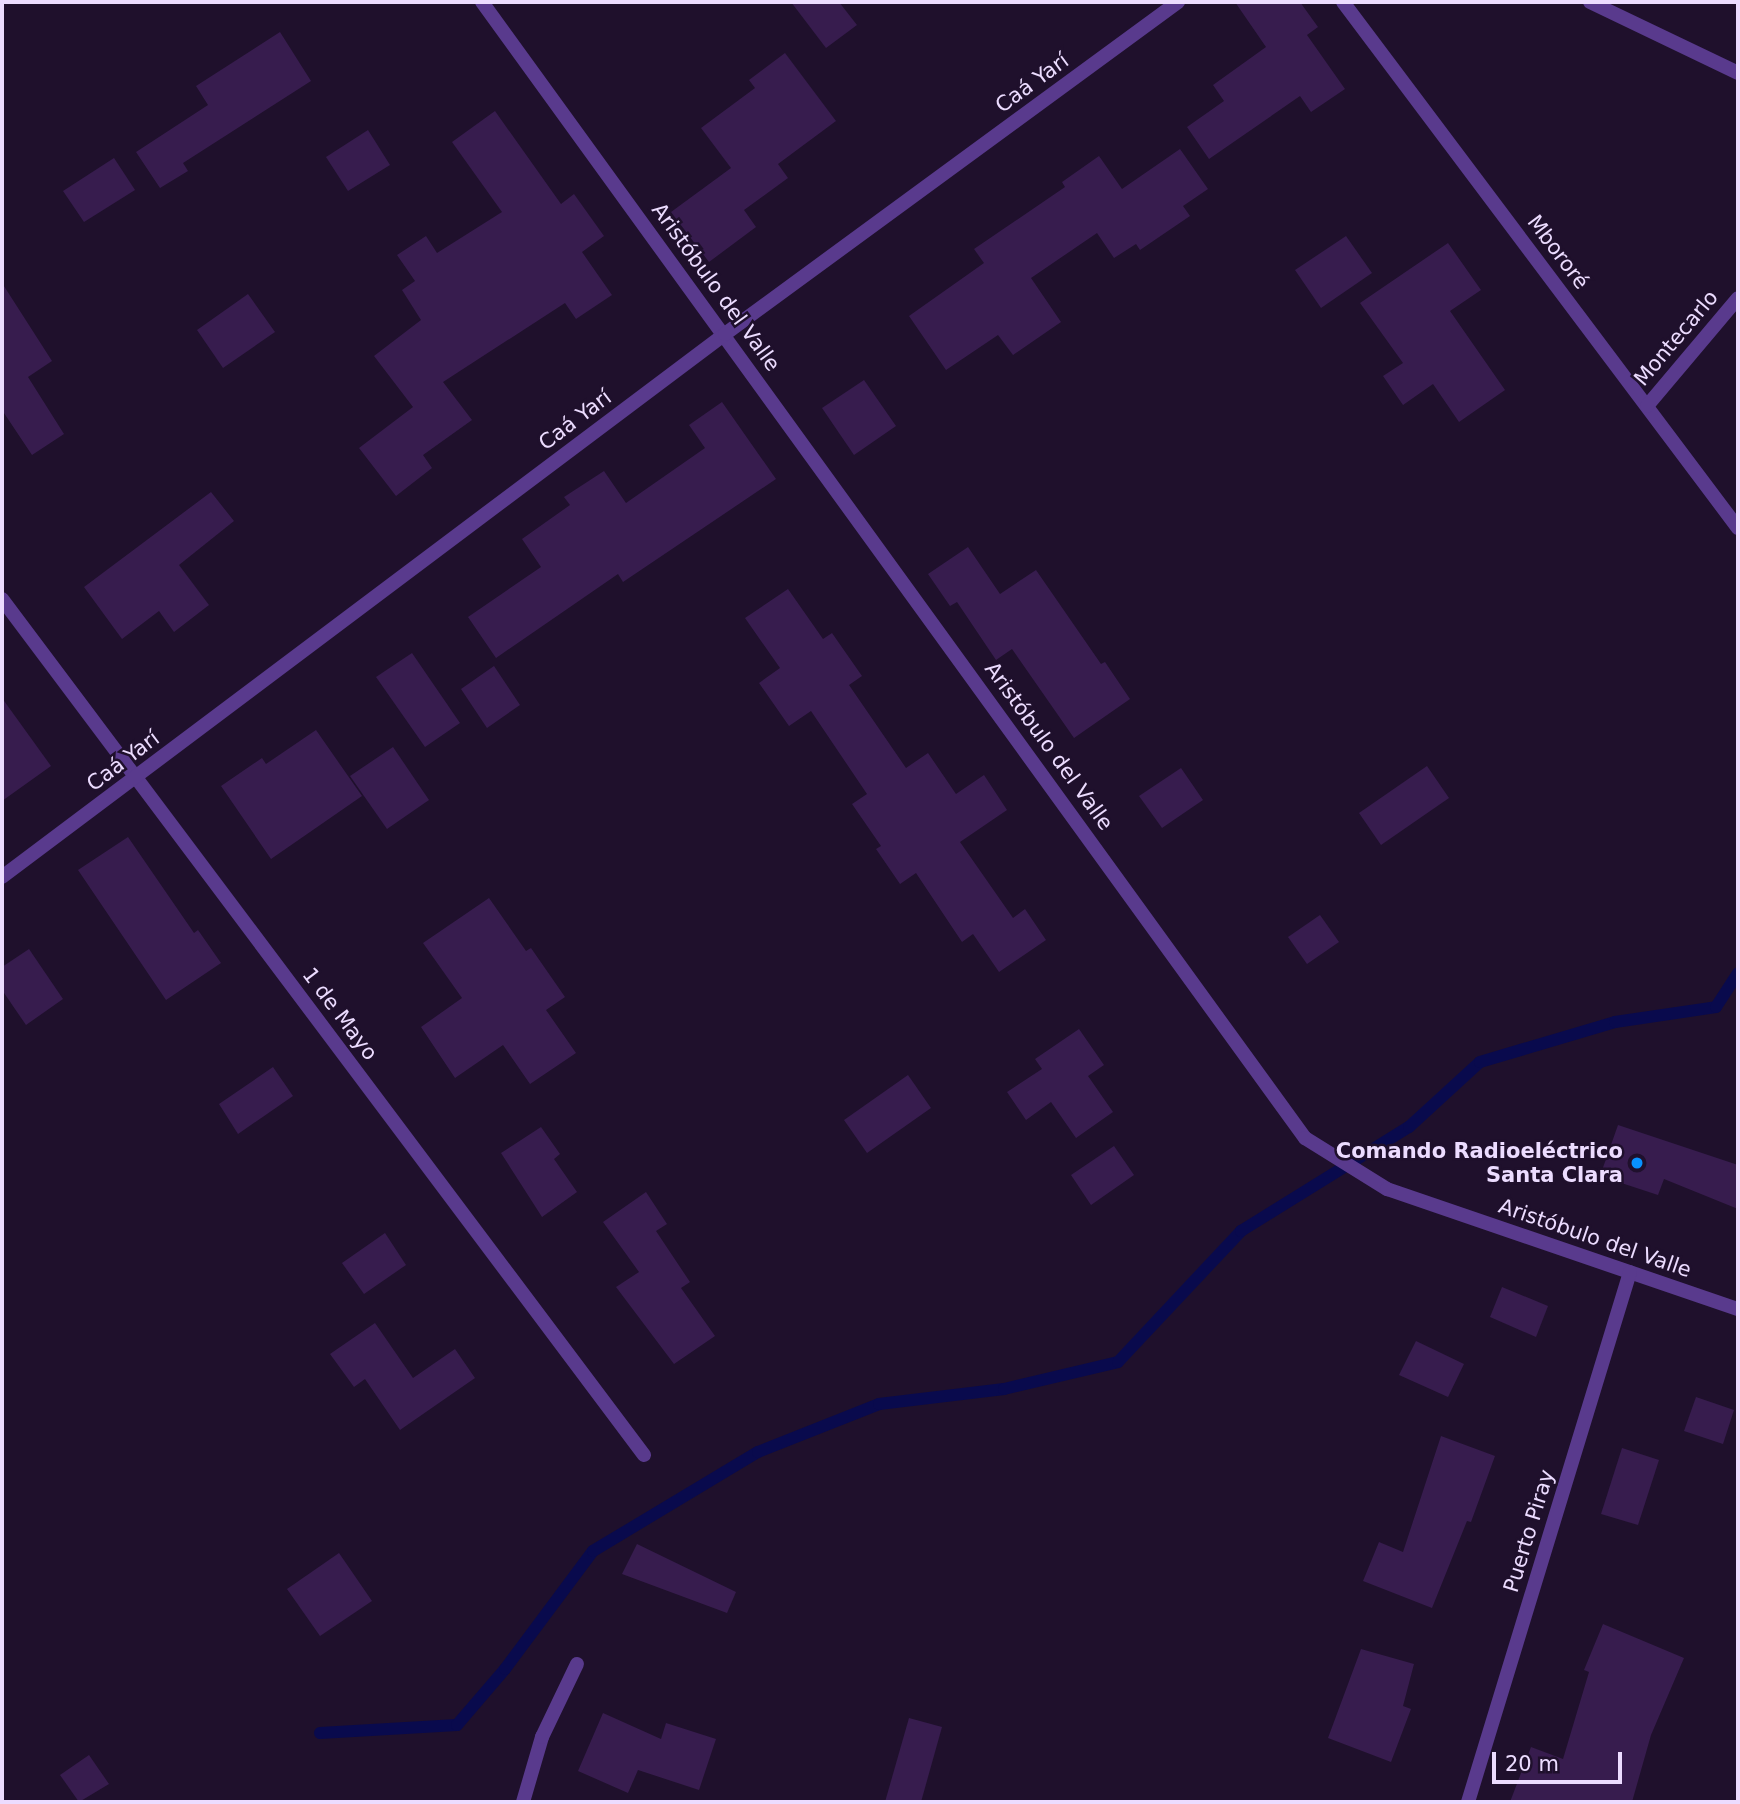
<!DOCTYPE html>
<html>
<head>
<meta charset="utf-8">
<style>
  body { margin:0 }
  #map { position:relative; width:1740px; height:1804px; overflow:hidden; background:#1f102c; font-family:"DejaVu Sans",sans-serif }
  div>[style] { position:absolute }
  .stream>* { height:12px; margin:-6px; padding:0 6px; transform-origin:6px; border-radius:6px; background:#090a4d }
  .building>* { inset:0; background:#371c4e }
  .minor>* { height:14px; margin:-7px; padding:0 7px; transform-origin:7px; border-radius:7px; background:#593a8d }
  .dots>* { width:19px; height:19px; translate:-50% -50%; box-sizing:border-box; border:4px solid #1f102c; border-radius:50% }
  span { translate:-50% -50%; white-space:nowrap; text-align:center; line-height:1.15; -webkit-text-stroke:5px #1f102c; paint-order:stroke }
  .street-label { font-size:21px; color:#ecdcff }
  .poi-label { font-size:21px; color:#ecdcff; font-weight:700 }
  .right { translate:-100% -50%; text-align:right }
  .frame { position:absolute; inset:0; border:4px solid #ecdcff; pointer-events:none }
  .scale { position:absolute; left:1492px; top:1752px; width:130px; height:32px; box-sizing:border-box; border:4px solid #ecdcff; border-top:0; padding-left:9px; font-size:21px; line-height:24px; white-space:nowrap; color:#ecdcff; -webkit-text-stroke:5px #1f102c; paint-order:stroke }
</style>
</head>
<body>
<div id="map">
  <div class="stream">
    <div style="left:320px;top:1733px;width:137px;rotate:-3.3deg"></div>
    <div style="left:457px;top:1725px;width:74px;rotate:-49.4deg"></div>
    <div style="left:505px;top:1669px;width:147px;rotate:-53.3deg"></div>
    <div style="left:593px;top:1551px;width:192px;rotate:-31deg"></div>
    <div style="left:758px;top:1452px;width:130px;rotate:-21.6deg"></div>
    <div style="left:879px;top:1404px;width:126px;rotate:-6.8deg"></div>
    <div style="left:1004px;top:1389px;width:117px;rotate:-13.3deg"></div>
    <div style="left:1118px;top:1362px;width:180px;rotate:-46.8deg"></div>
    <div style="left:1241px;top:1231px;width:198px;rotate:-31.8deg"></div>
    <div style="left:1409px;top:1127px;width:96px;rotate:-42.5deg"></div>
    <div style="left:1480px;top:1062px;width:141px;rotate:-16.5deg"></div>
    <div style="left:1615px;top:1022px;width:102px;rotate:-8.4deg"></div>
    <div style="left:1716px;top:1007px;width:40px;rotate:-57.1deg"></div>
  </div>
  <div class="building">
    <div style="clip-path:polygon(791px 2px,839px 2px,857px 25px,826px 48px)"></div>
    <div style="clip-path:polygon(1235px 2px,1300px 2px,1318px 27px,1307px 35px,1345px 89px,1311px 112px,1300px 96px,1209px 159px,1187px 127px,1224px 101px,1213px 85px,1266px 47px)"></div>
    <div style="clip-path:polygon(280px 32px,311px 81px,183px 163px,188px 171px,160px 188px,136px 152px,208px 105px,196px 86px)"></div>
    <div style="clip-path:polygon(785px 53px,836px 121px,778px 164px,788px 178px,744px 210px,756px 227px,709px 262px,671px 212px,731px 168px,701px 128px,755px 88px,749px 80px)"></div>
    <div style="clip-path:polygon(495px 111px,561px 204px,574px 194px,604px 236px,582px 252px,612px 295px,576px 319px,565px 303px,443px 382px,472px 420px,423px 455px,432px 468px,396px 496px,359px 448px,413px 407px,374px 356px,421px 320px,402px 290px,415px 281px,397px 255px,426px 236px,437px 253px,502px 212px,452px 142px)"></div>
    <div style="clip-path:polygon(368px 130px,390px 165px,348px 191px,326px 157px)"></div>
    <div style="clip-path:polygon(1180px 149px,1208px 189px,1183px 206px,1190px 216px,1140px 250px,1136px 244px,1114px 258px,1097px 233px,1031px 278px,1061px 322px,1013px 355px,998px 335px,946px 370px,909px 316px,984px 263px,974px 249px,1065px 187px,1062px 182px,1099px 156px,1122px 189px)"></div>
    <div style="clip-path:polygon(114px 158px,135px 190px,84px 222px,63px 191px)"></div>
    <div style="clip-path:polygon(1346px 236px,1372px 273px,1321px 308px,1295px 270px)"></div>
    <div style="clip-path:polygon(1448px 243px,1481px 290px,1450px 311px,1505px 390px,1459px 422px,1433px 384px,1403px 405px,1383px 376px,1403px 363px,1360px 303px)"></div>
    <div style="clip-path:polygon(2px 283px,52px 361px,28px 377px,64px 434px,32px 455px,2px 410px)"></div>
    <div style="clip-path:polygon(248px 294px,275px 332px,223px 368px,197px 330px)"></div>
    <div style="clip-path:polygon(864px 380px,896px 426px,854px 455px,822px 408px)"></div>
    <div style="clip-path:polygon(722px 402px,776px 479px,623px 582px,618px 574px,496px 658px,468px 617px,541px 567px,522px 539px,570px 505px,564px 497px,604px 471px,626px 503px,705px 448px,689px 425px)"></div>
    <div style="clip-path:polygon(211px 492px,234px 521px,179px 565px,209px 605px,174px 632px,159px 611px,122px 639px,84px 587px)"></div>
    <div style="clip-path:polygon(968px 547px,1000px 594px,1036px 570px,1101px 664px,1105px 662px,1130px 699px,1074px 738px,1012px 649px,996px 660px,957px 602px,950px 606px,928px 574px)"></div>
    <div style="clip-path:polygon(788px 589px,823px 639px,832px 633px,862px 676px,849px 685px,906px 768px,928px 753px,956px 794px,984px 775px,1007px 810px,960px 842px,1013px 918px,1025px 909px,1046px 940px,999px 972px,973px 934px,962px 942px,916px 873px,900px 884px,876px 849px,881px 846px,852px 804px,867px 794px,811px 711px,789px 726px,759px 683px,780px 668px,745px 618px)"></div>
    <div style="clip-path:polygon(412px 653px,460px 723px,425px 747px,376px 677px)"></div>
    <div style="clip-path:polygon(494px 666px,520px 705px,487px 728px,461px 689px)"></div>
    <div style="clip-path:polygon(2px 698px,51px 766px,2px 801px)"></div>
    <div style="clip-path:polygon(316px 730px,362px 796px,271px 859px,221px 786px,262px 758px,266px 764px)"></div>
    <div style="clip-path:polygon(393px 747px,429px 800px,387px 829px,350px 776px)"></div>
    <div style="clip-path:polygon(1427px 766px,1449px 798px,1381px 845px,1359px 813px)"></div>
    <div style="clip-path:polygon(1181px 768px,1203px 800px,1162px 828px,1139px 796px)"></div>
    <div style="clip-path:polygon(128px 837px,194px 933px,198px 930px,221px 963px,166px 1000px,78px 870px)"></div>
    <div style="clip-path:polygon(489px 898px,526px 951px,531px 948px,565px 997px,546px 1010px,576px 1053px,530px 1084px,503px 1045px,455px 1078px,421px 1027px,462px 998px,423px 943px)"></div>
    <div style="clip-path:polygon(1320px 915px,1339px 942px,1307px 964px,1288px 937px)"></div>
    <div style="clip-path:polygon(29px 949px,63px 999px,26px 1025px,2px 990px,2px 967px)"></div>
    <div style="clip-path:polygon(1079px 1029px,1104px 1065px,1088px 1076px,1113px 1112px,1076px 1138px,1051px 1102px,1026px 1120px,1007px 1092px,1042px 1069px,1035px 1059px)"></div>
    <div style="clip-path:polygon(273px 1067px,293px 1096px,238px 1134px,219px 1104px)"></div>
    <div style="clip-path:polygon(908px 1075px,931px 1108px,867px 1153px,844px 1120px)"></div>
    <div style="clip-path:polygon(1618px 1125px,1738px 1165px,1738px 1209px,1664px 1179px,1658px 1195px,1600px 1176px)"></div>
    <div style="clip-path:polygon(541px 1127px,560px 1154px,554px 1159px,577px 1192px,542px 1217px,501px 1153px)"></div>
    <div style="clip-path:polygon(1114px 1146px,1134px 1175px,1091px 1205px,1071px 1175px)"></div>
    <div style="clip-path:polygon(646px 1192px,667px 1224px,656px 1231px,690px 1282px,681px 1288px,715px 1336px,674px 1364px,616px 1287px,639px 1272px,603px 1222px)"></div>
    <div style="clip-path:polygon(385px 1233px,406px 1265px,364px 1294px,342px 1263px)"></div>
    <div style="clip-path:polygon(1502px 1287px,1548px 1306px,1536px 1337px,1490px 1317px)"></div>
    <div style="clip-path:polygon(375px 1323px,413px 1378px,455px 1349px,475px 1378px,400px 1430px,365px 1379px,354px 1387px,330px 1354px)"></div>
    <div style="clip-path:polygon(1416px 1341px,1464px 1364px,1448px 1397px,1399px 1375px)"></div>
    <div style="clip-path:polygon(1696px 1397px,1734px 1410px,1723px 1444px,1684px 1431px)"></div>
    <div style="clip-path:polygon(1441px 1436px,1495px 1456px,1471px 1522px,1467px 1521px,1432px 1608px,1363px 1581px,1379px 1542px,1403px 1552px)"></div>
    <div style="clip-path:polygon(1622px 1448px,1659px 1460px,1638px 1525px,1601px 1514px)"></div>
    <div style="clip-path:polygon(637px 1544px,736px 1592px,727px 1613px,622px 1574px)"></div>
    <div style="clip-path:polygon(339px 1553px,372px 1601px,320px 1636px,287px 1589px)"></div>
    <div style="clip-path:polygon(1603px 1624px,1684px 1658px,1651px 1735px,1632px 1802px,1510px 1802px,1531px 1747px,1563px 1759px,1589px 1672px,1584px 1670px)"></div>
    <div style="clip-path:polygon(1361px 1649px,1414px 1664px,1403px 1706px,1411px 1709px,1391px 1762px,1328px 1738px)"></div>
    <div style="clip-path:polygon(603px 1713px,661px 1739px,666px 1723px,716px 1739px,699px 1790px,638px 1770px,628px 1793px,578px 1771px)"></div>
    <div style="clip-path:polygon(909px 1718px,942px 1727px,921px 1802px,885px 1802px)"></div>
    <div style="clip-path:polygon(89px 1755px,109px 1784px,79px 1802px,60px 1775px)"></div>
  </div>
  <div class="minor">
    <div style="left:482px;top:2px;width:1403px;rotate:54.08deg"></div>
    <div style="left:1305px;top:1138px;width:97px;rotate:31.9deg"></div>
    <div style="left:1387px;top:1189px;width:371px;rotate:18.9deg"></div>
    <div style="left:1343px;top:2px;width:658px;rotate:53.1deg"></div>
    <div style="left:1590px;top:2px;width:164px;rotate:25.6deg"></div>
    <div style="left:1647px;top:406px;width:141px;rotate:-49.9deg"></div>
    <div style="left:2px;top:599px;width:1070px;rotate:53.13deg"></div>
    <div style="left:2px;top:877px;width:904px;rotate:-36.91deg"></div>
    <div style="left:725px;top:334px;width:562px;rotate:-36.24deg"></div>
    <div style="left:523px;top:1802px;width:68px;rotate:-73.7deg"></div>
    <div style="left:542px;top:1737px;width:81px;rotate:-64.4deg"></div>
    <div style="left:1468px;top:1802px;width:554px;rotate:-73deg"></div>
  </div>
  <div class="dots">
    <div style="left:1637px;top:1163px;background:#0892ff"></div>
  </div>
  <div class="street-label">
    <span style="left:1032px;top:83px;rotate:-36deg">Caá Yarí</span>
    <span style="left:1558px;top:252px;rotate:53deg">Mbororé</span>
    <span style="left:716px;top:287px;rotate:54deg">Aristóbulo del Valle</span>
    <span style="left:1676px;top:338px;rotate:-50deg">Montecarlo</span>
    <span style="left:575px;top:420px;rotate:-37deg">Caá Yarí</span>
    <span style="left:1049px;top:746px;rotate:54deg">Aristóbulo del Valle</span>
    <span style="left:123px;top:761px;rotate:-37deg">Caá Yarí</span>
    <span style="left:340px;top:1014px;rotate:53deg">1 de Mayo</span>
    <span style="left:1595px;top:1238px;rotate:19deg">Aristóbulo del Valle</span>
    <span style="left:1529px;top:1531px;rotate:-73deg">Puerto Piray</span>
  </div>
  <div class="poi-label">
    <span class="right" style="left:1623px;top:1163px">Comando Radioeléctrico<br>Santa Clara</span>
  </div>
  <div class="frame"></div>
  <div class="scale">20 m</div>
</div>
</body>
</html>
